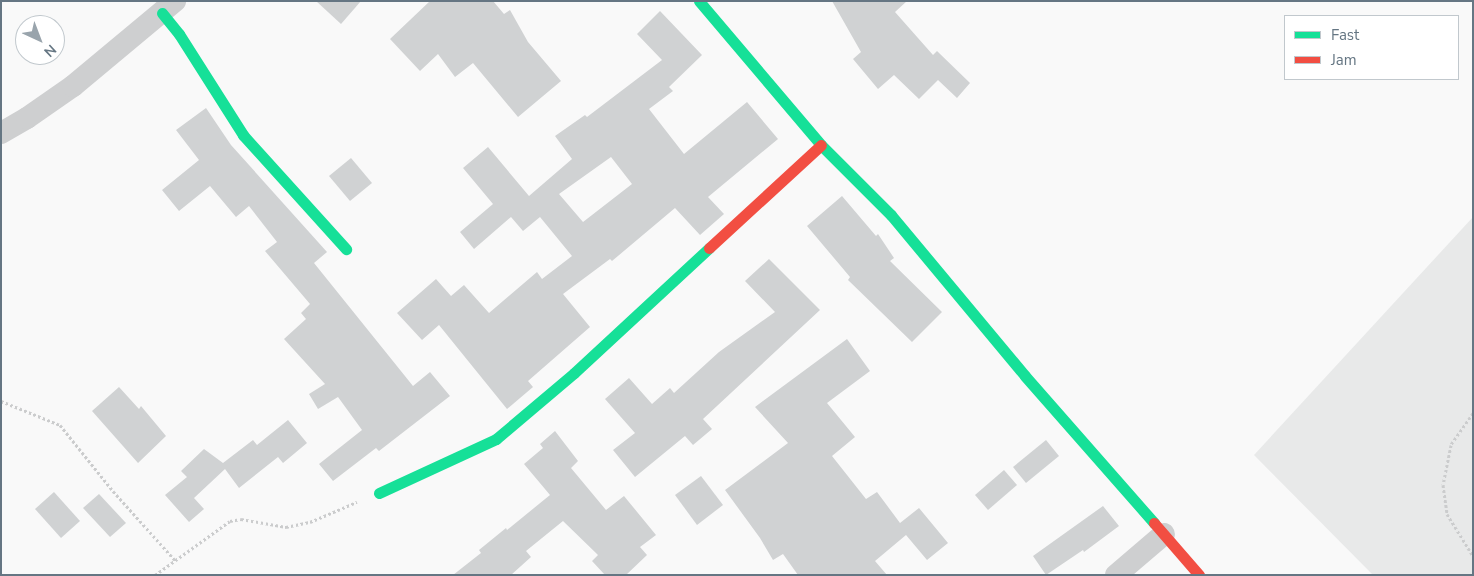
<!DOCTYPE html>
<html>
<head>
<meta charset="utf-8">
<style>
  body { margin:0 }
  #map { position:relative; width:1474px; height:576px; overflow:hidden; background:#f9f9f9; font-family:"Nunito Sans",sans-serif }
  div>[style] { position:absolute }
  .built>* { inset:0; background:#e8e9e9 }
  .building>* { inset:0; background:#d0d2d3 }
  .path>* { height:3px; margin-top:-1.5px; transform-origin:0; background:repeating-linear-gradient(90deg,#cbcccd 0 2.5px,transparent 0 5px) }
  .street>* { height:22px; margin:-11px; padding:0 11px; transform-origin:11px; border-radius:11px; background:#cecfd0 }
  .fast>* { height:11px; margin:-5.5px; padding:0 5.5px; transform-origin:5.5px; border-radius:5.5px; background:#16e098 }
  .jam>* { height:11px; margin:-5.5px; padding:0 5.5px; transform-origin:5.5px; border-radius:5.5px; background:#f24e42 }
  span { translate:-50% -50%; white-space:nowrap; text-align:center; line-height:1.15; -webkit-text-stroke:5px #fff; paint-order:stroke }
  .frame { position:absolute; inset:0; border:2px solid #657683; pointer-events:none }
  .legend { position:absolute; left:1284px; top:15px; width:175px; height:65px; box-sizing:border-box; background:#fff; border:1px solid #c1c8cd; margin:0; padding:6px 9px; list-style:none; font-size:15px; color:#657683 }
  .legend li { display:flex; align-items:center; gap:10px; height:25px }
  .legend b { width:25px; border:1px solid #c1c8cd }
  .north { position:absolute; left:15px; top:15px; width:50px; height:50px; box-sizing:border-box; background:#fff; border:1px solid #c1c8cd; border-radius:50%; rotate:137deg; font-size:14px; font-weight:700; line-height:20px; text-align:center; color:#657683 }
  .north::after { content:''; display:block; margin:auto; width:18px; height:22px; background:#99a4ac; clip-path:polygon(50% 0,100% 100%,50% 72%,0 100%) }
</style>
</head>
<body>
<div id="map">
  <div class="built">
    <div style="clip-path:polygon(1473px 217px,1473px 575px,1373px 575px,1254px 455px)"></div>
  </div>
  <div class="building">
    <div style="clip-path:polygon(316px 1px,361px 1px,341px 24px)"></div>
    <div style="clip-path:polygon(430px 1px,493px 1px,504px 14px,510px 10px,528px 42px,561px 81px,518px 117px,473px 63px,455px 77px,438px 54px,420px 71px,390px 39px)"></div>
    <div style="clip-path:polygon(832px 1px,907px 1px,895px 12px,933px 55px,937px 51px,970px 83px,957px 98px,938px 80px,919px 99px,894px 75px,878px 89px,853px 59px,861px 52px)"></div>
    <div style="clip-path:polygon(evenodd,660px 11px,702px 55px,669px 87px,673px 91px,649px 109px,684px 154px,747px 102px,778px 139px,708px 197px,724px 214px,700px 235px,675px 208px,612px 261px,610px 259px,563px 294px,590px 327px,528px 381px,533px 387px,507px 409px,439px 325px,422px 340px,397px 313px,436px 279px,451px 296px,464px 285px,489px 313px,537px 272px,542px 279px,572px 256px,540px 217px,523px 231px,511px 217px,474px 249px,460px 232px,493px 204px,463px 168px,488px 147px,529px 196px,572px 159px,555px 136px,585px 115px,587px 117px,662px 60px,637px 34px,660px 11px,611px 157px,632px 184px,583px 222px,559px 194px,611px 157px)"></div>
    <div style="clip-path:polygon(206px 108px,231px 145px,327px 252px,314px 263px,413px 386px,430px 372px,450px 396px,379px 451px,376px 448px,333px 481px,319px 464px,362px 430px,338px 397px,318px 409px,309px 394px,325px 384px,284px 339px,306px 319px,301px 313px,310px 304px,265px 251px,277px 242px,249px 206px,236px 217px,210px 186px,179px 211px,162px 190px,199px 160px,176px 130px)"></div>
    <div style="clip-path:polygon(351px 158px,372px 183px,350px 201px,329px 176px)"></div>
    <div style="clip-path:polygon(842px 196px,876px 236px,878px 234px,894px 258px,890px 261px,942px 312px,912px 342px,848px 280px,850px 277px,807px 226px)"></div>
    <div style="clip-path:polygon(769px 259px,820px 310px,703px 419px,712px 429px,693px 445px,685px 436px,635px 477px,613px 450px,635px 433px,605px 399px,629px 378px,652px 404px,670px 388px,674px 393px,719px 352px,775px 312px,745px 281px)"></div>
    <div style="clip-path:polygon(847px 339px,870px 371px,827px 403px,855px 437px,832px 456px,866px 499px,877px 492px,900px 523px,919px 508px,948px 543px,927px 560px,906px 535px,875px 561px,887px 575px,798px 575px,783px 554px,773px 560px,760px 538px,725px 490px,788px 443px,755px 407px)"></div>
    <div style="clip-path:polygon(119px 387px,139px 409px,141px 406px,166px 436px,138px 463px,92px 411px)"></div>
    <div style="clip-path:polygon(288px 420px,307px 443px,283px 463px,278px 457px,239px 488px,225px 469px,194px 498px,204px 509px,189px 522px,165px 495px,187px 477px,181px 471px,204px 449px,223px 463px,253px 440px,257px 445px)"></div>
    <div style="clip-path:polygon(555px 431px,578px 461px,571px 468px,606px 510px,624px 496px,656px 535px,640px 547px,647px 555px,626px 575px,605px 575px,592px 561px,598px 555px,563px 521px,526px 551px,531px 557px,511px 575px,453px 575px,481px 553px,479px 550px,506px 528px,507px 530px,550px 495px,524px 464px,543px 448px,540px 444px)"></div>
    <div style="clip-path:polygon(1046px 440px,1059px 456px,1026px 483px,1013px 467px)"></div>
    <div style="clip-path:polygon(1004px 470px,1017px 485px,988px 510px,975px 495px)"></div>
    <div style="clip-path:polygon(701px 476px,723px 505px,697px 525px,675px 495px)"></div>
    <div style="clip-path:polygon(54px 492px,80px 521px,61px 538px,35px 509px)"></div>
    <div style="clip-path:polygon(99px 494px,126px 523px,110px 537px,83px 508px)"></div>
    <div style="clip-path:polygon(1103px 506px,1119px 526px,1084px 552px,1083px 550px,1046px 575px,1033px 556px)"></div>
  </div>
  <div class="path">
    <div style="left:1px;top:401px;width:64px;rotate:22.1deg"></div>
    <div style="left:60px;top:425px;width:85px;rotate:51.2deg"></div>
    <div style="left:113px;top:491px;width:93px;rotate:48.1deg"></div>
    <div style="left:1473px;top:413px;width:39px;rotate:125deg"></div>
    <div style="left:1451px;top:445px;width:41px;rotate:101.3deg"></div>
    <div style="left:1443px;top:485px;width:29px;rotate:82deg"></div>
    <div style="left:1447px;top:514px;width:49px;rotate:58.2deg"></div>
    <div style="left:155px;top:575px;width:92px;rotate:-35.8deg"></div>
    <div style="left:230px;top:521px;width:11px;rotate:-10deg"></div>
    <div style="left:241px;top:519px;width:46px;rotate:10.1deg"></div>
    <div style="left:286px;top:527px;width:25px;rotate:-12deg"></div>
    <div style="left:310px;top:522px;width:51px;rotate:-23.1deg"></div>
  </div>
  <div class="street">
    <div style="left:1px;top:133px;width:30px;rotate:-30deg"></div>
    <div style="left:27px;top:118px;width:56px;rotate:-34.8deg"></div>
    <div style="left:73px;top:86px;width:133px;rotate:-39.8deg"></div>
    <div style="left:1116px;top:575px;width:63px;rotate:-40.5deg"></div>
  </div>
  <div class="fast">
    <div style="left:699px;top:1px;width:189px;rotate:49.7deg"></div>
    <div style="left:821px;top:145px;width:99px;rotate:45deg"></div>
    <div style="left:891px;top:215px;width:209px;rotate:50.2deg"></div>
    <div style="left:1025px;top:376px;width:196px;rotate:48.7deg"></div>
    <div style="left:162px;top:13px;width:27px;rotate:51deg"></div>
    <div style="left:179px;top:34px;width:120px;rotate:57.6deg"></div>
    <div style="left:243px;top:135px;width:154px;rotate:47.9deg"></div>
    <div style="left:379px;top:493px;width:129px;rotate:-24.8deg"></div>
    <div style="left:496px;top:439px;width:102px;rotate:-40.2deg"></div>
    <div style="left:574px;top:373px;width:184px;rotate:-42.8deg"></div>
  </div>
  <div class="jam">
    <div style="left:709px;top:248px;width:152px;rotate:-42.6deg"></div>
    <div style="left:1154px;top:523px;width:69px;rotate:49.1deg"></div>
  </div>
  <div class="frame"></div>
  <ul class="legend">
  <li><b style="height:6px;background:#16e098"></b>Fast</li>
  <li><b style="height:6px;background:#f24e42"></b>Jam</li>
  </ul>
  <div class="north">N</div>
</div>
</body>
</html>
